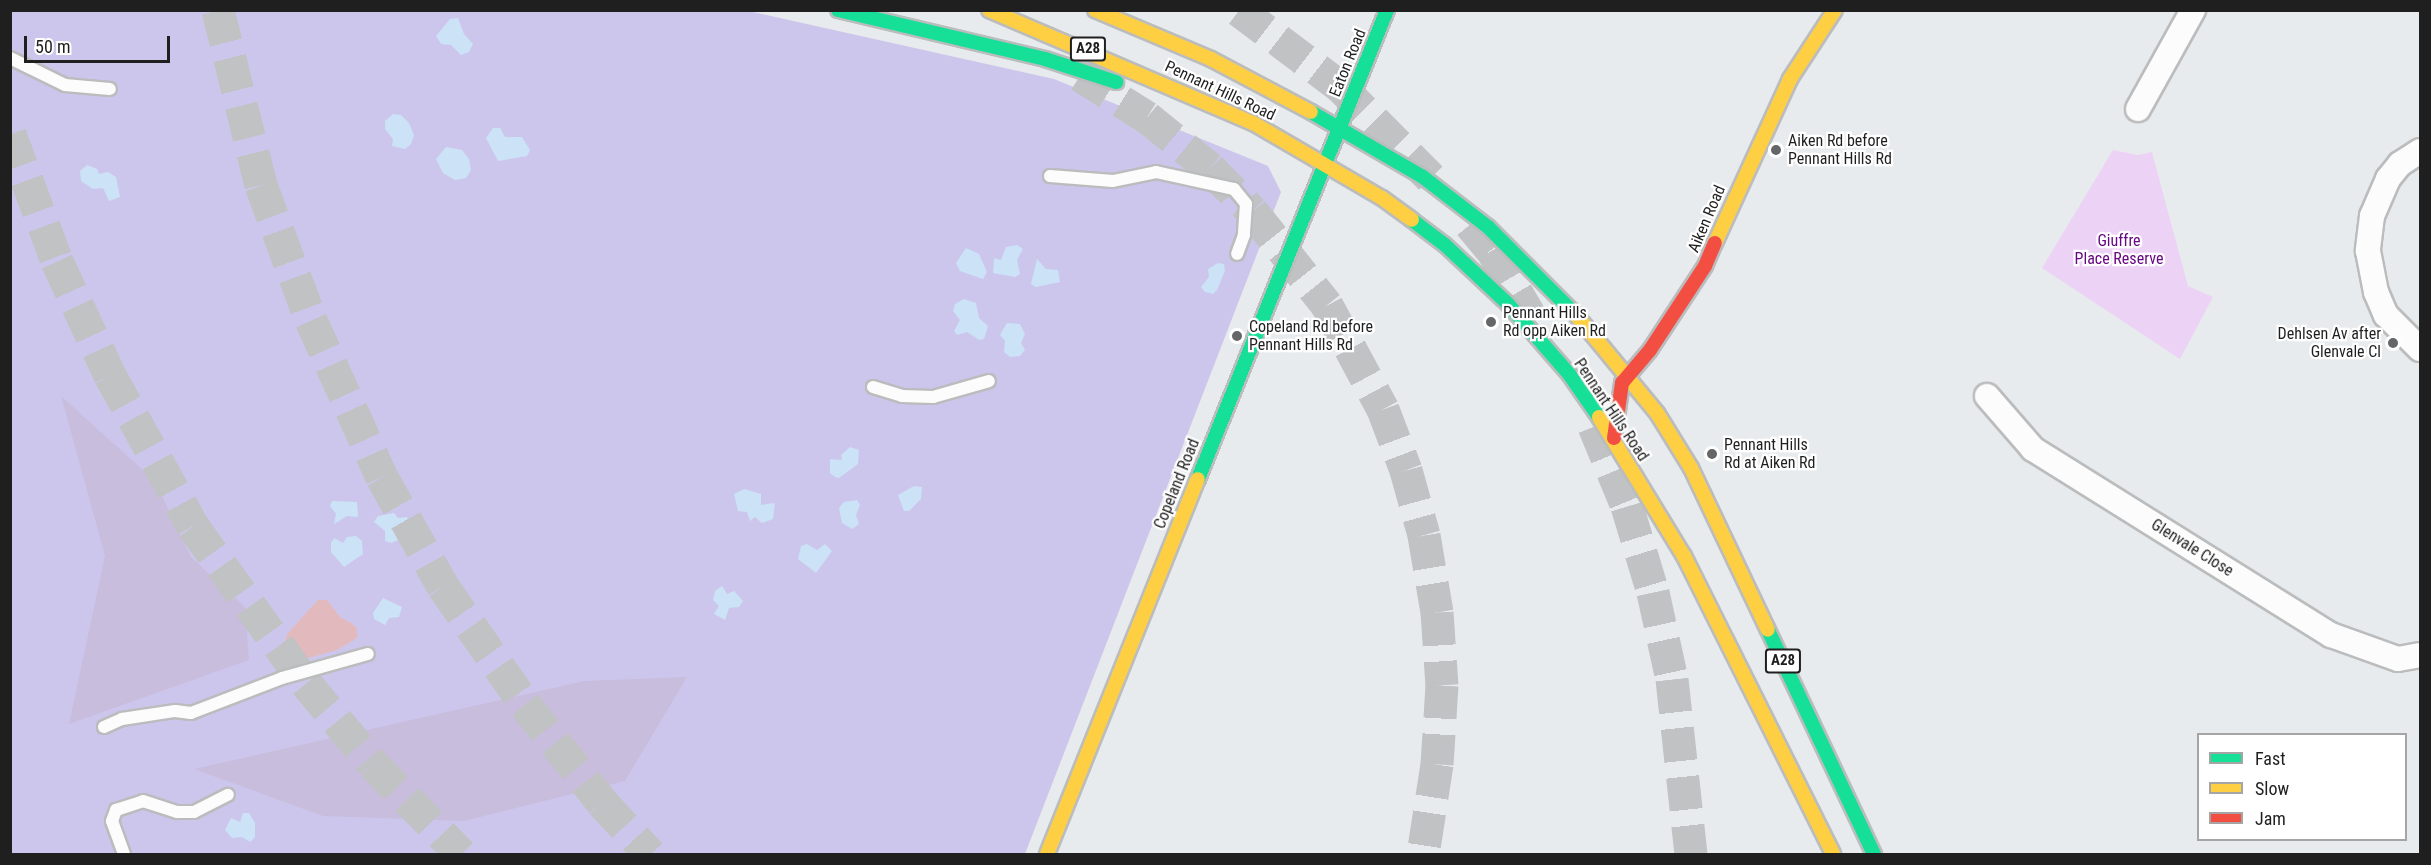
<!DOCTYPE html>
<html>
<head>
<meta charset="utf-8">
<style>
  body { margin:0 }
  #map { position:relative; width:2431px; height:865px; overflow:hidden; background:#e8ebed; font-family:"Roboto Condensed",sans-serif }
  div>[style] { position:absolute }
  .grass>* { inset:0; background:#cdc6ec }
  .forest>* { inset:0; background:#c9bdde }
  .sand>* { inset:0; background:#cbe2f7 }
  .park>* { inset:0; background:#ecd3f5 }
  .water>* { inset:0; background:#e2b9bd }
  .highway-tunnel>* { height:33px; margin-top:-16.5px; transform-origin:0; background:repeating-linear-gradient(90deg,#c0c2c4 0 33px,transparent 0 49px) }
  .roads { filter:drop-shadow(2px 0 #bbbcbd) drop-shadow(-2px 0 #bbbcbd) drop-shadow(0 2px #bbbcbd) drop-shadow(0 -2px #bbbcbd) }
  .lane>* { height:12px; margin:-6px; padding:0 6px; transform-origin:6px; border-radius:6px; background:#fcfcfc }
  .street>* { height:24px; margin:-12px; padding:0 12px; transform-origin:12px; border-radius:12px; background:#fcfcfc }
  .fast>* { height:14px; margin:-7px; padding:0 7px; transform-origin:7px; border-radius:7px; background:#16e098 }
  .slow>* { height:14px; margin:-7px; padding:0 7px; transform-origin:7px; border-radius:7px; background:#ffcf43 }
  .jam>* { height:14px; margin:-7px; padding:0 7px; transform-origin:7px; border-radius:7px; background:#f24e42 }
  .dots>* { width:16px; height:16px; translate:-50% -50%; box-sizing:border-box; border:3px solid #fff; border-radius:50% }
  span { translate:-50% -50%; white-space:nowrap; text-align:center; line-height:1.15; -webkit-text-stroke:4.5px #fff; paint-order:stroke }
  .shield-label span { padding:2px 4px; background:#fff; border:2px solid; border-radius:4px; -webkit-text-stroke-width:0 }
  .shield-label { font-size:15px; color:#1f1f1f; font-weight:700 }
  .street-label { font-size:16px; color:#1f1f1f }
  .poi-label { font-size:16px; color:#1f1f1f }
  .left { translate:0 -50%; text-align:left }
  .right { translate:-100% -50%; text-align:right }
  .park-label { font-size:16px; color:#680783 }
  .frame { position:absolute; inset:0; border:12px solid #1f1f1f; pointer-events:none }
  .legend { position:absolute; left:2197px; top:733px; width:210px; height:108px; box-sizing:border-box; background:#fff; border:2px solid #a5a5a5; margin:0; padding:8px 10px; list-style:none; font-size:18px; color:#1f1f1f }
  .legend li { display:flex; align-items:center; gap:12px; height:30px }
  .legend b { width:30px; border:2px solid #a5a5a5 }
  .scale { position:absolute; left:24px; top:36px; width:146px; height:27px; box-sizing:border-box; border:3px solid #1f1f1f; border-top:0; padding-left:8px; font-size:18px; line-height:21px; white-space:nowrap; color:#1f1f1f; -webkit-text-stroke:4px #fff; paint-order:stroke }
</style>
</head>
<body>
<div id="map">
  <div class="grass">
    <div style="clip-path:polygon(11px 11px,748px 11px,1054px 79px,1268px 166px,1281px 192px,1025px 854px,11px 854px)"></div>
  </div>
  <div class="forest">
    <div style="clip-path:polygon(61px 396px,155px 481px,191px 557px,245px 607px,249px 660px,69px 724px,105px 556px)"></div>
    <div style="clip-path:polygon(687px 677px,625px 781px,464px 821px,323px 816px,194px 769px,584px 681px)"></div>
  </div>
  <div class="sand">
    <div style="clip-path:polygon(458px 18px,464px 34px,473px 44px,469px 52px,461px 55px,451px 45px,441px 44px,436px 36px,450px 19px)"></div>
    <div style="clip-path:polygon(393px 114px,401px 115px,409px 123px,414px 135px,411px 144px,405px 149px,392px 146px,393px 139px,385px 129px,385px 121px)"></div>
    <div style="clip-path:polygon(493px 128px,500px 128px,505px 137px,522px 137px,530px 150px,527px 156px,498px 161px,486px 138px)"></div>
    <div style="clip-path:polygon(446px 147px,462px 150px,469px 159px,471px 170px,466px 178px,455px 180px,443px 173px,436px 159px)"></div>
    <div style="clip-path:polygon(87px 165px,97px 169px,99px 174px,108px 172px,116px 177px,120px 197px,109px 201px,103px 188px,93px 189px,81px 181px,80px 171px)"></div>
    <div style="clip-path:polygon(1017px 245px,1023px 249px,1017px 260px,1020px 274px,1015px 277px,993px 273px,994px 258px,1001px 260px,1006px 247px)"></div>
    <div style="clip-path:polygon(966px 248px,979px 254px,987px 272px,983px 279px,960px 271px,956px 263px)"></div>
    <div style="clip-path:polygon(1037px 259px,1046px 269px,1058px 270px,1060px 282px,1036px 287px,1031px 284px)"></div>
    <div style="clip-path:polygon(1218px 263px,1224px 264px,1225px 271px,1217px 290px,1213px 294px,1205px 292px,1201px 287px,1209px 277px,1208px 269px)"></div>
    <div style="clip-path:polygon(964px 299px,976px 303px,979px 318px,988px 326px,984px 339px,979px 340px,967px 332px,957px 335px,954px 331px,960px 320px,953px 311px,955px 304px)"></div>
    <div style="clip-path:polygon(1007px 323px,1020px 324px,1025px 334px,1021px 343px,1025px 350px,1020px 356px,1010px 357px,1004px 352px,1005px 341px,1000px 335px)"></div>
    <div style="clip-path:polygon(850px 447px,859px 450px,858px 464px,839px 478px,835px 477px,830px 473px,830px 459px,842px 460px,841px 455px)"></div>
    <div style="clip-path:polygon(914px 486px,922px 487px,921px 499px,909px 511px,904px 511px,898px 495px)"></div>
    <div style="clip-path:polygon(744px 489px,761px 494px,761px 505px,775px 503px,773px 519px,762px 523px,755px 517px,750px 521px,747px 512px,738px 511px,734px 494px)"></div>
    <div style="clip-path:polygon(857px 500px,860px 505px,856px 515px,859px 524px,852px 529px,842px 523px,839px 508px,844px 502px)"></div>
    <div style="clip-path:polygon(332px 501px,357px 502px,358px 517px,347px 516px,334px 524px,336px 514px,330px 506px)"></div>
    <div style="clip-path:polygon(394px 513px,398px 518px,407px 517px,411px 524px,418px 522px,423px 526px,421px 531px,391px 543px,385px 541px,385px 531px,374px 522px,378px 516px)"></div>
    <div style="clip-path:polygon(356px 536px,362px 541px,363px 554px,344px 567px,331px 552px,331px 543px,334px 538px,343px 543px,347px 537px)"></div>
    <div style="clip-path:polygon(807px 544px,817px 550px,825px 544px,832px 551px,816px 573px,798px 559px,801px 546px)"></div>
    <div style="clip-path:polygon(722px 586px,727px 594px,734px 591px,743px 601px,739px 607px,729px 608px,725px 620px,714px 614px,719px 606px,713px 600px,715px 591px)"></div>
    <div style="clip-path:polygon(383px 598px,402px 607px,399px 617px,389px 618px,385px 625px,374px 619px,373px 613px)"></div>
    <div style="clip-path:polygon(243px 813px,249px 813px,255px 823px,255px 837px,250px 842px,242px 837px,232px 838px,225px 830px,231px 818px,240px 822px)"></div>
  </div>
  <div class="park">
    <div style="clip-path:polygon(2113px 150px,2138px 155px,2152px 152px,2188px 286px,2213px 297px,2180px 359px,2042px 268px)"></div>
  </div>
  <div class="water">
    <div style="clip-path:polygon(318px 600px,327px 600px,340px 617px,351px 623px,357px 628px,357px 638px,337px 650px,287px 664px,279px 657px,288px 633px)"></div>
  </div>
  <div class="highway-tunnel">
    <div style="left:218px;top:10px;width:180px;rotate:76.2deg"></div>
    <div style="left:261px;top:185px;width:144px;rotate:69.7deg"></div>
    <div style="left:311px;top:320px;width:172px;rotate:65.7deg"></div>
    <div style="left:382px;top:477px;width:125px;rotate:60.8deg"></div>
    <div style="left:443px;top:586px;width:144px;rotate:55.2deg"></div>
    <div style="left:525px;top:704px;width:125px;rotate:51.8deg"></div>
    <div style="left:602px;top:802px;width:71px;rotate:47.3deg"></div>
    <div style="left:1239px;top:10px;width:126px;rotate:37deg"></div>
    <div style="left:1340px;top:86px;width:129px;rotate:45.3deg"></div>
    <div style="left:1080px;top:75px;width:79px;rotate:32.1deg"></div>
    <div style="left:1147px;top:117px;width:81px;rotate:39deg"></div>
    <div style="left:1210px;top:168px;width:60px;rotate:45.7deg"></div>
    <div style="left:1252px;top:211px;width:120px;rotate:51.4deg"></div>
    <div style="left:1327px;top:305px;width:118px;rotate:61.7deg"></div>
    <div style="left:1383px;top:409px;width:65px;rotate:69.3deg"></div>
    <div style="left:1406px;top:470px;width:67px;rotate:74.5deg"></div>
    <div style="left:1424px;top:535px;width:78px;rotate:80.4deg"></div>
    <div style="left:1437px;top:612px;width:73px;rotate:86.1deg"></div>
    <div style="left:1442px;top:685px;width:79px;rotate:93.6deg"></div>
    <div style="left:1437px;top:764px;width:91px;rotate:98.8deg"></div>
    <div style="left:10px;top:134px;width:135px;rotate:69.7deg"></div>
    <div style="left:57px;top:261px;width:126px;rotate:65.1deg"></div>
    <div style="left:110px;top:375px;width:172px;rotate:61.2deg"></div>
    <div style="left:193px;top:526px;width:193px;rotate:54.3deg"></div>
    <div style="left:306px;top:683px;width:105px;rotate:50.4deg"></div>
    <div style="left:373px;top:764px;width:126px;rotate:45.6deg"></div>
    <div style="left:1470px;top:224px;width:34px;rotate:50deg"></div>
    <div style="left:1492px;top:250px;width:86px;rotate:59.8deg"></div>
    <div style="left:1594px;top:426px;width:87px;rotate:67.6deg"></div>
    <div style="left:1627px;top:506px;width:90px;rotate:73.2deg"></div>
    <div style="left:1653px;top:592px;width:89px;rotate:77.7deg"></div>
    <div style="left:1672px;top:679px;width:176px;rotate:83.8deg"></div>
  </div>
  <div class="roads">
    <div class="lane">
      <div style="left:10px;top:58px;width:61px;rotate:26.1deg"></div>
      <div style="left:65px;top:85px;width:45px;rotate:5.1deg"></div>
      <div style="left:1050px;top:176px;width:63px;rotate:4.5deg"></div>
      <div style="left:1113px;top:181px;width:44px;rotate:-11.8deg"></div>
      <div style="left:1156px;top:172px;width:80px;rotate:12.3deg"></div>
      <div style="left:1234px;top:189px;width:19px;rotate:51deg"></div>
      <div style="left:1246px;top:204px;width:31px;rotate:94deg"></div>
      <div style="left:1244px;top:235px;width:20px;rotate:110deg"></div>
      <div style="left:873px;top:387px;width:30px;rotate:17deg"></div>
      <div style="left:902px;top:396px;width:31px;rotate:2deg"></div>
      <div style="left:933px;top:397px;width:58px;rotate:-15.9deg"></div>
      <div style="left:104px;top:727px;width:20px;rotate:-24deg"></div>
      <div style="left:122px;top:719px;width:54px;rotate:-8.6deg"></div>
      <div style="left:175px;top:711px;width:16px;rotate:7deg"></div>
      <div style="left:191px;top:713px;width:97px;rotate:-21deg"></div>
      <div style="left:282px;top:678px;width:89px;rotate:-15.6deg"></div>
      <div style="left:124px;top:854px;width:35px;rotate:-110deg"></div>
      <div style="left:112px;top:821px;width:12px;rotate:-70deg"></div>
      <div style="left:116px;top:810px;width:28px;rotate:-18deg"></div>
      <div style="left:143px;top:801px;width:36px;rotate:18deg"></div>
      <div style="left:177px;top:812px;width:17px"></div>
      <div style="left:194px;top:812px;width:38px;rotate:-27deg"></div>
    </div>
    <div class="street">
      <div style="left:2138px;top:109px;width:113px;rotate:-60.9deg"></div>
      <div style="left:2420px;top:151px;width:24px;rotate:147deg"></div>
      <div style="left:2400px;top:164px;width:19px;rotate:129deg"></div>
      <div style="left:2388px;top:179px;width:40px;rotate:113.4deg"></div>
      <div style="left:2372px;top:216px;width:35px;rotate:97deg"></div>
      <div style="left:2368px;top:251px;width:42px;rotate:79deg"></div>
      <div style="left:2376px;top:292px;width:25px;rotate:67deg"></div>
      <div style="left:2386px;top:315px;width:48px;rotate:45deg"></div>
      <div style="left:1987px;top:396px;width:70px;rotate:49deg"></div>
      <div style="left:2033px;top:449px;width:351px;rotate:32deg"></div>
      <div style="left:2331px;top:635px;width:71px;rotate:19.7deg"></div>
      <div style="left:2398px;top:659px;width:22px;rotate:-10deg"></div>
    </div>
    <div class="fast">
      <div style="left:838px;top:10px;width:213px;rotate:13.3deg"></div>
      <div style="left:1045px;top:59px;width:75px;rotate:17.9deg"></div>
      <div style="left:1311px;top:112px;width:129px;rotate:30.1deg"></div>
      <div style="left:1423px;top:177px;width:82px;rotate:37.6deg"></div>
      <div style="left:1488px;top:227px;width:126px;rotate:45deg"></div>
      <div style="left:1412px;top:220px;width:41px;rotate:37.1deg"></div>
      <div style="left:1445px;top:245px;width:86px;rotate:43.1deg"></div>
      <div style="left:1508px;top:304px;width:93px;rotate:48.9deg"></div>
      <div style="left:1569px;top:374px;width:52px;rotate:55.1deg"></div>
      <div style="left:1198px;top:479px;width:506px;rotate:-68.05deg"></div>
      <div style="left:1768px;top:630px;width:248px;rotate:64.7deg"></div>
    </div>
    <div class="slow">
      <div style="left:989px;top:10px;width:287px;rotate:23.2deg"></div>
      <div style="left:1253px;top:123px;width:149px;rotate:30.2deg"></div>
      <div style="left:1382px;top:198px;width:37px;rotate:36deg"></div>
      <div style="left:1095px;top:10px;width:126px;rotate:22.9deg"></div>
      <div style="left:1211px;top:59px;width:113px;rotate:27.9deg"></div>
      <div style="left:1715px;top:243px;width:180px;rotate:-65.4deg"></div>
      <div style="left:1790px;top:79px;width:82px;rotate:-56.9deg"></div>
      <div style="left:1577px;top:316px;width:126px;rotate:50.5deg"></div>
      <div style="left:1657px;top:413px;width:65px;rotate:58.3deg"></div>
      <div style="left:1691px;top:468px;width:179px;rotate:64.6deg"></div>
      <div style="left:1599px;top:417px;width:163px;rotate:58.6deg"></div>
      <div style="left:1684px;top:556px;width:333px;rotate:63.4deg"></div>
      <div style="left:1047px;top:854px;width:404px;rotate:-68.1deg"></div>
    </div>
    <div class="jam">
      <div style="left:1614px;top:438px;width:56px;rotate:-81.7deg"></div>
      <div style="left:1622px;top:383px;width:43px;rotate:-49.7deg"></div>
      <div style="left:1650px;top:350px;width:100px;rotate:-56.8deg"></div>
      <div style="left:1705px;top:266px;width:25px;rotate:-67deg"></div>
    </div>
  </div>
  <div class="dots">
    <div style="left:1776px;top:150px;background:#656667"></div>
    <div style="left:1491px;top:322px;background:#656667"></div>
    <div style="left:1237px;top:336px;background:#656667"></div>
    <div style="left:2393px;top:343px;background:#656667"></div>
    <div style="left:1712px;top:454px;background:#656667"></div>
  </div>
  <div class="shield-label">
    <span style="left:1088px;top:49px">A28</span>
    <span style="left:1783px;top:661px">A28</span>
  </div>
  <div class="street-label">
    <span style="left:1348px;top:63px;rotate:-68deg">Eaton Road</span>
    <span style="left:1220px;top:91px;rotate:25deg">Pennant Hills Road</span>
    <span style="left:1707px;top:219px;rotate:-67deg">Aiken Road</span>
    <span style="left:1611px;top:410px;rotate:56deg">Pennant Hills Road</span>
    <span style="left:1177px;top:484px;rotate:-68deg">Copeland Road</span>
    <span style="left:2192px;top:548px;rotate:32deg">Glenvale Close</span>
  </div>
  <div class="poi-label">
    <span class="left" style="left:1788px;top:150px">Aiken Rd before<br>Pennant Hills Rd</span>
    <span class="left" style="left:1503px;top:322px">Pennant Hills<br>Rd opp Aiken Rd</span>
    <span class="left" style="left:1249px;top:336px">Copeland Rd before<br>Pennant Hills Rd</span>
    <span class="right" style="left:2381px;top:343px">Dehlsen Av after<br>Glenvale Cl</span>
    <span class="left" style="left:1724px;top:454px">Pennant Hills<br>Rd at Aiken Rd</span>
  </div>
  <div class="park-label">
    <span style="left:2119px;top:250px">Giuffre<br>Place Reserve</span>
  </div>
  <div class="frame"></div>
  <ul class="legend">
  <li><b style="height:8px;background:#16e098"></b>Fast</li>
  <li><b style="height:8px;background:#ffcf43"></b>Slow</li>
  <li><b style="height:8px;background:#f24e42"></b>Jam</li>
  </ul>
  <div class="scale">50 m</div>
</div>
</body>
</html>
